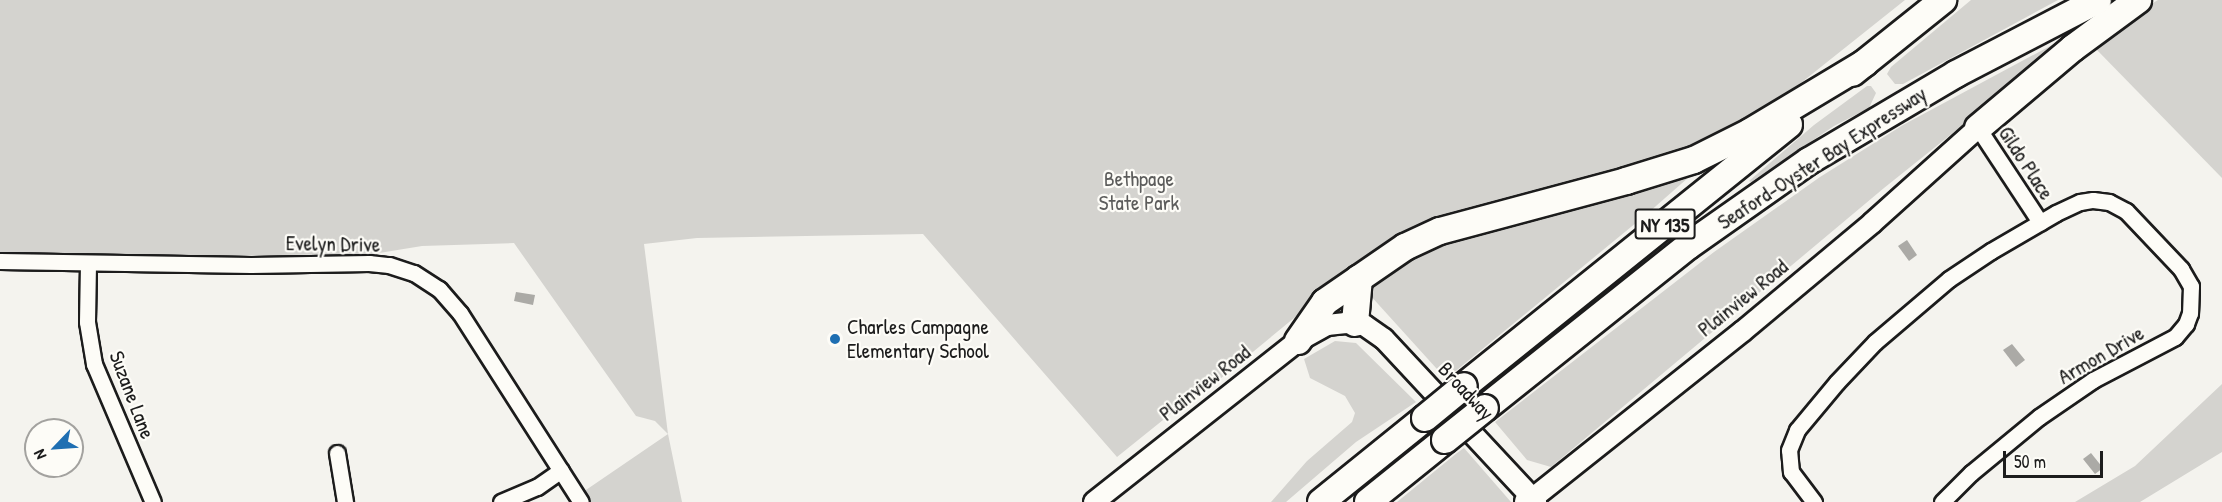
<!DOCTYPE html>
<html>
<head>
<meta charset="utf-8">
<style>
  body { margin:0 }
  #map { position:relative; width:2222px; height:502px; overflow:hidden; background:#f4f3ee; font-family:"Patrick Hand",sans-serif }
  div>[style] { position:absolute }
  .green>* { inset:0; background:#d4d3cf }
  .water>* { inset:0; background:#abaaa6 }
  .roads { filter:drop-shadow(2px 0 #1c1c1c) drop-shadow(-2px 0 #1c1c1c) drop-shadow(0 2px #1c1c1c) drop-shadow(0 -2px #1c1c1c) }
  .street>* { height:15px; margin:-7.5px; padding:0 7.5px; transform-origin:7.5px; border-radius:7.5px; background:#fdfcf7 }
  .secondary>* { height:20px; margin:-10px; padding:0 10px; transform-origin:10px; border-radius:10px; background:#fdfcf7 }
  .highway>* { height:26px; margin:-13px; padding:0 13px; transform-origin:13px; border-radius:13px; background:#fdfcf7 }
  .bridges { filter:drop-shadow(2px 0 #1c1c1c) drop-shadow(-2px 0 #1c1c1c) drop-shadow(0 2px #1c1c1c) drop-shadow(0 -2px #1c1c1c) }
  .highway-bridge>* { height:26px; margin:-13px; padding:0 13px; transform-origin:13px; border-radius:13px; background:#fdfcf7 }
  .dots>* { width:16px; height:16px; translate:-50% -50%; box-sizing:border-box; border:3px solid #fdfcf7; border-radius:50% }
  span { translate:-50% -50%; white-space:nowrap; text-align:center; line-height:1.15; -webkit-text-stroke:4.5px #fdfcf7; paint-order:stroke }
  .shield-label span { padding:2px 4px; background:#fdfcf7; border:2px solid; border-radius:4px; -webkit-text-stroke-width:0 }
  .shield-label { font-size:20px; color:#1c1c1c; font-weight:700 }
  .street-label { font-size:21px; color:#1c1c1c }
  .park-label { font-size:21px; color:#5c5c5b }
  .poi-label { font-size:21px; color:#1c1c1c }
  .left { translate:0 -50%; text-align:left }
  .north { position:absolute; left:24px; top:418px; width:60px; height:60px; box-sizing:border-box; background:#fdfcf7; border:2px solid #a3a29f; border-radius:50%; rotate:245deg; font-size:16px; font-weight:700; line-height:24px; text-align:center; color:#1c1c1c }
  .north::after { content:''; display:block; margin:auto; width:21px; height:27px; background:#1f6fb2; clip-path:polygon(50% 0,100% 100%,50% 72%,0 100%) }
  .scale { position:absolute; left:2003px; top:451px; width:100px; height:27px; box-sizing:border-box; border:3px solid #1c1c1c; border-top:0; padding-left:8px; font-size:18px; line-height:21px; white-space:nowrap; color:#1c1c1c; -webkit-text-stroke:4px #fdfcf7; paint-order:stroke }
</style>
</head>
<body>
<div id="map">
  <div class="green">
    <div style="clip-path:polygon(0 0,1905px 0,1787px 94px,1738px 128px,1690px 153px,1344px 277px,1209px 388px,1204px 387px,1117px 457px,923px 234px,697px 238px,644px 244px,668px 434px,682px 502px,589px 502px,583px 492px,668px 434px,655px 421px,636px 416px,514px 243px,422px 246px,373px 254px,103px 257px,0 253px)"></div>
    <div style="clip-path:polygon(1971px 0,2058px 0,1903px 84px,1895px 84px,1887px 74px,1891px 67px)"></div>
    <div style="clip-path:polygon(2158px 0,2222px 0,2222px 178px,2096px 49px,2102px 38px,2124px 20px)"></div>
    <div style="clip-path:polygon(2091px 24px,1984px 113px,1959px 128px,1884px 188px,1551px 467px,1527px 460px,1495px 422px,1714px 252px,1820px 177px,1903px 125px)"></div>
    <div style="clip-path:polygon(1867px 86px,1871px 86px,1876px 93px,1869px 108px,1834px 126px,1751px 182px,1749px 181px,1814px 125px)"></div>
    <div style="clip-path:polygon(1689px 171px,1689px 177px,1648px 213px,1446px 379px,1369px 294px,1364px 284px,1432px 245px)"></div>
    <div style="clip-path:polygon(1335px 341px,1356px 343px,1416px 402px,1356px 442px,1286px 502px,1271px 502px,1307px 461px,1352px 422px,1355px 413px,1345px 396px,1310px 378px,1304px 359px)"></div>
    <div style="clip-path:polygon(2222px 384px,2222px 452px,2140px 502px,2075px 502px,2135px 466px)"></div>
    <div style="clip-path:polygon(1464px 448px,1511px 502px,1397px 502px,1457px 453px)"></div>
  </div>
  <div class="water">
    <div style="clip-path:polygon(1907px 240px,1917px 255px,1909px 261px,1898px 246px)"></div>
    <div style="clip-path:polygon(516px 292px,535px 295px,533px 305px,514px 301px)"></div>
    <div style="clip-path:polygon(2012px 344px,2025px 360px,2016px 367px,2003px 350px)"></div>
    <div style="clip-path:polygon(2091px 453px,2103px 468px,2095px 474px,2083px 459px)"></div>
  </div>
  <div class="roads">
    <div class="street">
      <div style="left:1978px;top:128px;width:113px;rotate:56.6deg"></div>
      <div style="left:0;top:261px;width:251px;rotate:0.9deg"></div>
      <div style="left:251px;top:265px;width:118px;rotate:-1deg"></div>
      <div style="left:369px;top:263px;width:20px;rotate:6deg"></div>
      <div style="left:389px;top:265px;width:26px;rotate:18deg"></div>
      <div style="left:414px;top:273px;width:30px;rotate:33deg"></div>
      <div style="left:439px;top:289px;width:32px;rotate:49deg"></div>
      <div style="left:460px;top:313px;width:224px;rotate:57.4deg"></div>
      <div style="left:88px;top:264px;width:58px;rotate:91deg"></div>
      <div style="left:87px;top:322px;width:43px;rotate:80.5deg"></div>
      <div style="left:94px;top:364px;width:150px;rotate:66.9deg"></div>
      <div style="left:337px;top:453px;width:50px;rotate:80.7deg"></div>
      <div style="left:501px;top:502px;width:39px;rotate:-23deg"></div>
      <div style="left:537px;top:487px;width:29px;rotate:-35deg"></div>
      <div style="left:1814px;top:502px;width:38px;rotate:-127deg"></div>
      <div style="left:1791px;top:472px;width:22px;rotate:-95deg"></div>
      <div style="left:1789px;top:450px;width:22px;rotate:-68deg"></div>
      <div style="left:1797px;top:430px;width:62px;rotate:-50.2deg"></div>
      <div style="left:1837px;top:382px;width:55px;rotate:-46.5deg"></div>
      <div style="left:1875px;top:342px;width:97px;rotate:-40.4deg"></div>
      <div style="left:1949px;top:279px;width:50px;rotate:-33.7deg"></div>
      <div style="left:1991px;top:251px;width:75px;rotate:-30.3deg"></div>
      <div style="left:2056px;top:213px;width:26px;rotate:-25deg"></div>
      <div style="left:2080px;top:202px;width:13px;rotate:-9deg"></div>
      <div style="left:2093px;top:200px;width:16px;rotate:7deg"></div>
      <div style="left:2109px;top:202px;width:19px;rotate:28deg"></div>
      <div style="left:2126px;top:211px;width:80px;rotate:46.5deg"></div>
      <div style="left:2181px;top:269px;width:20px;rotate:60deg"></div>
      <div style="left:2191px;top:286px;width:27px;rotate:92deg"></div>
      <div style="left:2190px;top:313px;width:12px;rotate:110deg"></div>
      <div style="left:2186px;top:324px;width:17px;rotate:130deg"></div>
      <div style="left:2175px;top:337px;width:93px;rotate:152.3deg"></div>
      <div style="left:2093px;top:380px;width:65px;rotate:145.6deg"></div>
      <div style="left:2039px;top:417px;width:88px;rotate:140.5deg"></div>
      <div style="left:1971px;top:473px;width:41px;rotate:135deg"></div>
    </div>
    <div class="secondary">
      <div style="left:1533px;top:498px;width:268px;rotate:-38.5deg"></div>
      <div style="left:1743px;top:331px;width:168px;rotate:-39.9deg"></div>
      <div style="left:1872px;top:223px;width:142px;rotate:-41.9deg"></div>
      <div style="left:1094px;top:502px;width:260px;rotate:-38.3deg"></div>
      <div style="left:1298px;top:341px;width:33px;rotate:-29deg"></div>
      <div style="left:1327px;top:325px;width:19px;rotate:-6deg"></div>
      <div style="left:1346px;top:323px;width:18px;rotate:6deg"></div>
      <div style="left:1364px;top:325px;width:24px;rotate:35deg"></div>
      <div style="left:1384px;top:339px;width:223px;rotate:47deg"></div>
    </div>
    <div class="highway">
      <div style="left:1852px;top:73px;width:117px;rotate:-38.7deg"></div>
      <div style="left:1978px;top:128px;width:124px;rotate:-40.1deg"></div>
      <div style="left:2073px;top:48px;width:81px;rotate:-36.4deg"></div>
      <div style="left:1355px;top:323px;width:45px;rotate:-84.9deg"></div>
      <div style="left:1298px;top:341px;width:47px;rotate:-55.3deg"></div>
      <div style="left:1325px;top:302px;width:97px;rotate:-34.5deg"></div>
      <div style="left:1405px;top:247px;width:38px;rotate:-25deg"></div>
      <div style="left:1440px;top:231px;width:193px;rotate:-15deg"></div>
      <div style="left:1626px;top:181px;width:71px;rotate:-17.2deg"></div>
      <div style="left:1694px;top:160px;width:63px;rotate:-26.6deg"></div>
      <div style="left:1750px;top:132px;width:134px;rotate:-31deg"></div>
      <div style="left:1464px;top:386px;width:417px;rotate:-38.8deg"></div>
      <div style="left:1485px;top:408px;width:260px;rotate:-38.6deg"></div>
      <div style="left:1688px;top:246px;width:148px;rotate:-35.1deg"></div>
      <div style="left:1809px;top:161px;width:171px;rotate:-30.6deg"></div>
      <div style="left:1956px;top:74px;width:160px;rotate:-27.5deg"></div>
      <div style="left:1321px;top:502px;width:134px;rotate:-38.9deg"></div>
      <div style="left:1368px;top:502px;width:99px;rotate:-38.8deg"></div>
      <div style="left:1528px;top:502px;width:6px;rotate:-39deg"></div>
    </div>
  </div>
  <div class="bridges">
    <div class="highway-bridge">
      <div style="left:1425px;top:418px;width:50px;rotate:-39.4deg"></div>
      <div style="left:1445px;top:440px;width:51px;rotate:-38.7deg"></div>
    </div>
  </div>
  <div class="dots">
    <div style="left:835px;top:339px;background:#1f6fb2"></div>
  </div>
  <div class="shield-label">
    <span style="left:1665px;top:224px">NY 135</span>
  </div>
  <div class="street-label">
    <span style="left:1822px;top:158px;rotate:-33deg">Seaford-Oyster Bay Expressway</span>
    <span style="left:2026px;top:163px;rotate:57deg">Gildo Place</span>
    <span style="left:333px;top:244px;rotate:1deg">Evelyn Drive</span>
    <span style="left:1743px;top:298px;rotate:-39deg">Plainview Road</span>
    <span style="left:2101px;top:355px;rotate:-30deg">Armon Drive</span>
    <span style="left:1205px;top:383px;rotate:-38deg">Plainview Road</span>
    <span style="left:1466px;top:391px;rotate:47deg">Broadway</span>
    <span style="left:132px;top:395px;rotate:69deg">Suzane Lane</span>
  </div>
  <div class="park-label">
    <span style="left:1139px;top:191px">Bethpage<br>State Park</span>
  </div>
  <div class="poi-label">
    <span class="left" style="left:847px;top:339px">Charles Campagne<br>Elementary School</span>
  </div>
  <div class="north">N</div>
  <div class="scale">50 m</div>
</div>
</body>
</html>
